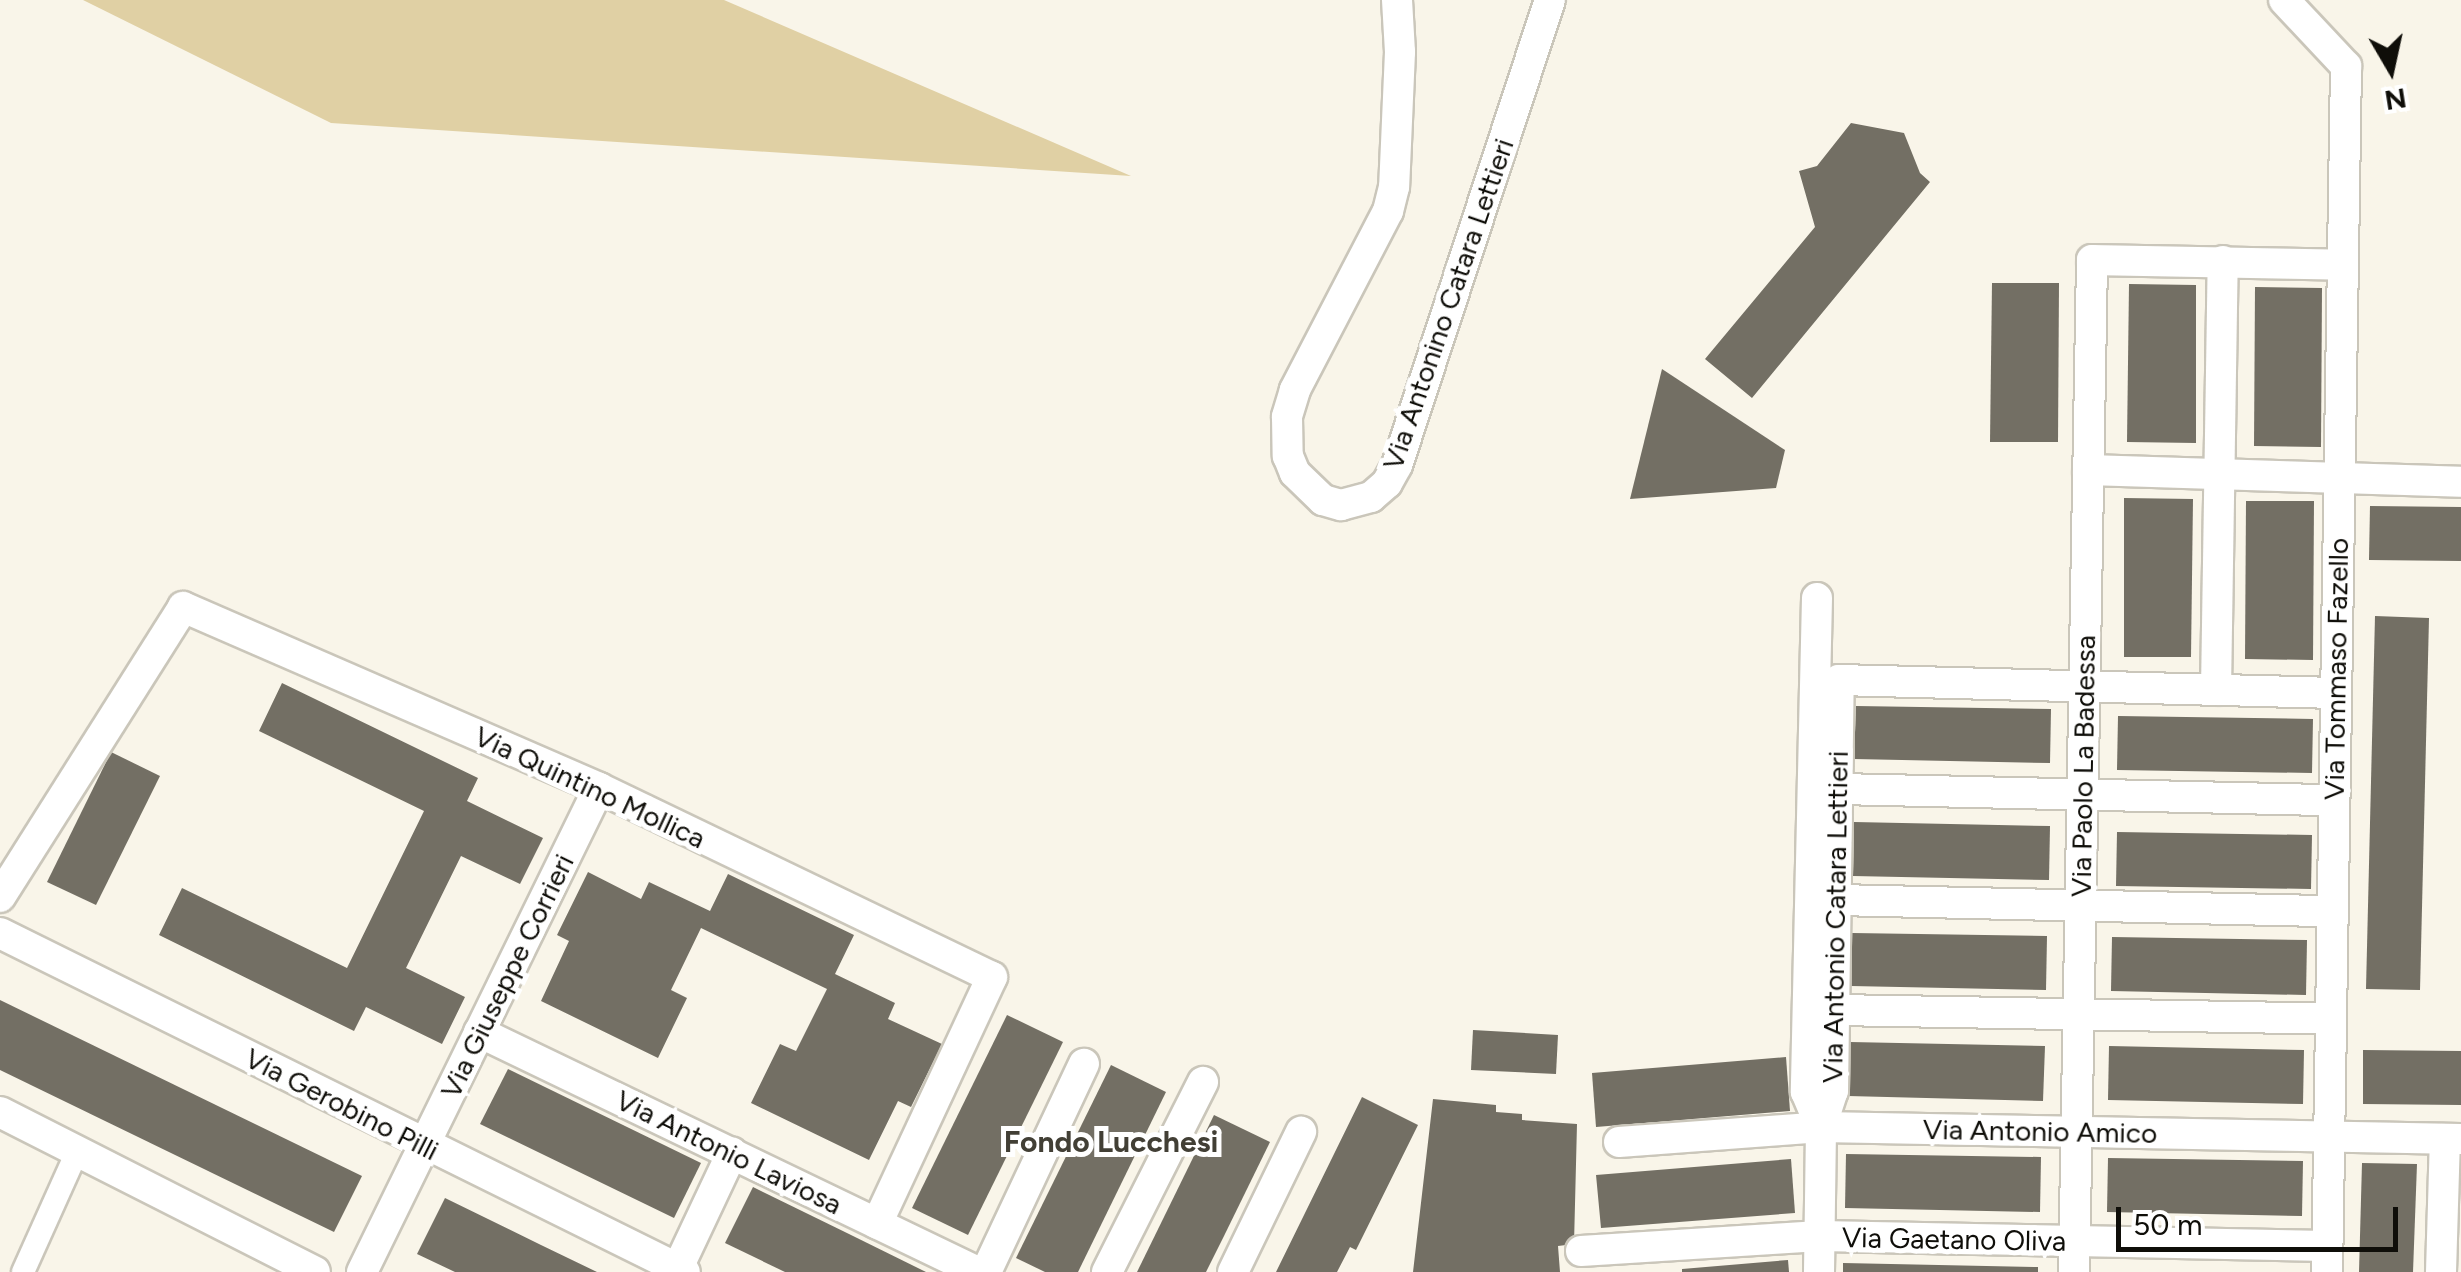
<!DOCTYPE html>
<html>
<head>
<meta charset="utf-8">
<style>
  body { margin:0 }
  #map { position:relative; width:2461px; height:1272px; overflow:hidden; background:#f9f5e9; font-family:Figtree,sans-serif }
  div>[style] { position:absolute }
  .green>* { inset:0; background:#e0d0a4 }
  .building>* { inset:0; background:#736f64 }
  .roads { filter:drop-shadow(2px 0 #cac6ba) drop-shadow(-2px 0 #cac6ba) drop-shadow(0 2px #cac6ba) drop-shadow(0 -2px #cac6ba) }
  .pedestrian>* { height:22px; margin:-11px; padding:0 11px; transform-origin:11px; border-radius:11px; background:#fff }
  .minor>* { height:30px; margin:-15px; padding:0 15px; transform-origin:15px; border-radius:15px; background:#fff }
  span { translate:-50% -50%; white-space:nowrap; text-align:center; line-height:1.15; -webkit-text-stroke:10px #fff; paint-order:stroke }
  .street-label { font-size:28px; color:#0f0e09 }
  .neighbourhood-label { font-size:30px; color:#423f35; font-weight:700 }
  .north { position:absolute; left:2341px; top:20px; width:100px; height:100px; -webkit-text-stroke:8px #fff; paint-order:stroke; rotate:171deg; font-size:28px; font-weight:700; line-height:40px; text-align:center; color:#0f0e09 }
  .north::after { content:''; display:block; margin:auto; width:35px; height:45px; background:#0f0e09; clip-path:polygon(50% 0,100% 100%,50% 72%,0 100%) }
  .scale { position:absolute; left:2116px; top:1207px; width:282px; height:45px; box-sizing:border-box; border:5px solid #0f0e09; border-top:0; padding-left:12px; font-size:30px; line-height:35px; white-space:nowrap; color:#0f0e09; -webkit-text-stroke:8px #fff; paint-order:stroke }
</style>
</head>
<body>
<div id="map">
  <div class="green">
    <div style="clip-path:polygon(83px 0,724px 0,1131px 176px,331px 123px)"></div>
  </div>
  <div class="building">
    <div style="clip-path:polygon(1851px 123px,1904px 133px,1920px 173px,1930px 182px,1752px 398px,1705px 359px,1815px 227px,1799px 171px,1817px 166px)"></div>
    <div style="clip-path:polygon(1992px 283px,2059px 283px,2058px 442px,1990px 442px)"></div>
    <div style="clip-path:polygon(2129px 284px,2196px 285px,2196px 443px,2127px 442px)"></div>
    <div style="clip-path:polygon(2255px 287px,2322px 288px,2321px 447px,2254px 446px)"></div>
    <div style="clip-path:polygon(1662px 369px,1785px 450px,1776px 488px,1630px 499px)"></div>
    <div style="clip-path:polygon(2124px 498px,2193px 499px,2191px 657px,2124px 657px)"></div>
    <div style="clip-path:polygon(2246px 501px,2314px 501px,2313px 660px,2245px 659px)"></div>
    <div style="clip-path:polygon(2370px 506px,2461px 507px,2461px 561px,2369px 560px)"></div>
    <div style="clip-path:polygon(2375px 616px,2429px 618px,2420px 990px,2366px 989px)"></div>
    <div style="clip-path:polygon(282px 683px,478px 778px,467px 801px,543px 838px,520px 884px,461px 856px,406px 968px,465px 997px,442px 1044px,366px 1007px,354px 1031px,159px 935px,182px 888px,347px 968px,424px 811px,259px 731px)"></div>
    <div style="clip-path:polygon(1856px 706px,2051px 709px,2050px 763px,1854px 759px)"></div>
    <div style="clip-path:polygon(2118px 716px,2313px 719px,2312px 773px,2117px 770px)"></div>
    <div style="clip-path:polygon(111px 752px,160px 776px,96px 905px,47px 882px)"></div>
    <div style="clip-path:polygon(1854px 822px,2050px 826px,2049px 880px,1853px 876px)"></div>
    <div style="clip-path:polygon(2117px 832px,2312px 835px,2311px 889px,2116px 886px)"></div>
    <div style="clip-path:polygon(588px 872px,641px 899px,649px 882px,710px 911px,728px 874px,854px 935px,835px 974px,895px 1003px,888px 1019px,942px 1044px,911px 1107px,898px 1101px,869px 1160px,751px 1103px,780px 1044px,796px 1051px,827px 989px,701px 928px,671px 990px,687px 998px,658px 1058px,541px 1001px,569px 941px,557px 935px)"></div>
    <div style="clip-path:polygon(1852px 933px,2047px 936px,2046px 990px,1851px 986px)"></div>
    <div style="clip-path:polygon(2112px 937px,2307px 940px,2306px 995px,2111px 991px)"></div>
    <div style="clip-path:polygon(0 1000px,362px 1176px,334px 1232px,0 1070px)"></div>
    <div style="clip-path:polygon(1007px 1015px,1063px 1042px,968px 1235px,912px 1208px)"></div>
    <div style="clip-path:polygon(1473px 1030px,1558px 1035px,1556px 1074px,1471px 1070px)"></div>
    <div style="clip-path:polygon(1850px 1042px,2045px 1046px,2043px 1101px,1848px 1096px)"></div>
    <div style="clip-path:polygon(2109px 1046px,2304px 1050px,2303px 1104px,2108px 1100px)"></div>
    <div style="clip-path:polygon(2363px 1050px,2461px 1051px,2461px 1105px,2363px 1104px)"></div>
    <div style="clip-path:polygon(1786px 1057px,1790px 1111px,1596px 1127px,1592px 1073px)"></div>
    <div style="clip-path:polygon(1111px 1065px,1166px 1092px,1078px 1272px,1045px 1272px,1016px 1258px)"></div>
    <div style="clip-path:polygon(508px 1069px,701px 1163px,674px 1218px,480px 1124px)"></div>
    <div style="clip-path:polygon(1362px 1097px,1418px 1125px,1356px 1250px,1350px 1247px,1337px 1272px,1276px 1272px)"></div>
    <div style="clip-path:polygon(1433px 1099px,1496px 1105px,1496px 1112px,1522px 1114px,1522px 1120px,1577px 1124px,1574px 1244px,1558px 1246px,1560px 1272px,1413px 1272px)"></div>
    <div style="clip-path:polygon(1214px 1115px,1270px 1142px,1223px 1238px,1206px 1272px,1137px 1272px)"></div>
    <div style="clip-path:polygon(1846px 1154px,2041px 1157px,2040px 1212px,1845px 1208px)"></div>
    <div style="clip-path:polygon(2108px 1158px,2303px 1161px,2302px 1216px,2107px 1212px)"></div>
    <div style="clip-path:polygon(1791px 1159px,1795px 1213px,1601px 1228px,1596px 1175px)"></div>
    <div style="clip-path:polygon(2362px 1163px,2417px 1164px,2413px 1272px,2359px 1272px)"></div>
    <div style="clip-path:polygon(753px 1187px,849px 1234px,926px 1272px,785px 1272px,725px 1243px)"></div>
    <div style="clip-path:polygon(445px 1198px,541px 1245px,597px 1272px,455px 1272px,417px 1254px)"></div>
    <div style="clip-path:polygon(1788px 1260px,1789px 1272px,1682px 1272px,1682px 1269px)"></div>
    <div style="clip-path:polygon(1843px 1263px,2038px 1267px,2038px 1272px,1843px 1272px)"></div>
  </div>
  <div class="roads">
    <div class="pedestrian">
      <div style="left:23px;top:1272px;width:129px;rotate:-65.8deg"></div>
    </div>
    <div class="minor">
      <div style="left:1397px;top:0;width:52px;rotate:86.7deg"></div>
      <div style="left:1400px;top:52px;width:135px;rotate:92.5deg"></div>
      <div style="left:1394px;top:187px;width:25px;rotate:104deg"></div>
      <div style="left:1388px;top:211px;width:202px;rotate:117.5deg"></div>
      <div style="left:1295px;top:390px;width:28px;rotate:107deg"></div>
      <div style="left:1287px;top:417px;width:39px;rotate:89deg"></div>
      <div style="left:1288px;top:456px;width:18px;rotate:68deg"></div>
      <div style="left:1295px;top:473px;width:39px;rotate:44deg"></div>
      <div style="left:1323px;top:500px;width:19px;rotate:16deg"></div>
      <div style="left:1341px;top:505px;width:31px;rotate:-15deg"></div>
      <div style="left:1371px;top:497px;width:21px;rotate:-41deg"></div>
      <div style="left:1387px;top:483px;width:21px;rotate:-61deg"></div>
      <div style="left:1397px;top:465px;width:490px;rotate:-71.8deg"></div>
      <div style="left:2284px;top:0;width:91px;rotate:46.8deg"></div>
      <div style="left:2346px;top:66px;width:1206px;rotate:90.9deg"></div>
      <div style="left:2088px;top:470px;width:373px;rotate:1.8deg"></div>
      <div style="left:1817px;top:598px;width:494px;rotate:91.3deg"></div>
      <div style="left:1806px;top:1092px;width:38px;rotate:67deg"></div>
      <div style="left:2216px;top:690px;width:429px;rotate:-89.1deg"></div>
      <div style="left:1838px;top:789px;width:496px;rotate:1.3deg"></div>
      <div style="left:0;top:897px;width:343px;rotate:-57.7deg"></div>
      <div style="left:183px;top:607px;width:454px;rotate:23.5deg"></div>
      <div style="left:599px;top:788px;width:436px;rotate:25.7deg"></div>
      <div style="left:992px;top:977px;width:272px;rotate:115deg"></div>
      <div style="left:1836px;top:900px;width:496px;rotate:1.3deg"></div>
      <div style="left:0;top:933px;width:764px;rotate:26.33deg"></div>
      <div style="left:1835px;top:1010px;width:496px;rotate:1deg"></div>
      <div style="left:479px;top:1032px;width:554px;rotate:25.69deg"></div>
      <div style="left:0;top:1112px;width:353px;rotate:26.9deg"></div>
      <div style="left:1619px;top:1142px;width:203px;rotate:-4.2deg"></div>
      <div style="left:1821px;top:1127px;width:640px;rotate:1.07deg"></div>
      <div style="left:1581px;top:1251px;width:239px;rotate:-3.6deg"></div>
      <div style="left:1820px;top:1236px;width:507px;rotate:1.13deg"></div>
      <div style="left:362px;top:1272px;width:539px;rotate:-63.91deg"></div>
      <div style="left:676px;top:1272px;width:132px;rotate:-64.8deg"></div>
      <div style="left:986px;top:1272px;width:230px;rotate:-64.8deg"></div>
      <div style="left:1107px;top:1272px;width:213px;rotate:-63.2deg"></div>
      <div style="left:1233px;top:1272px;width:156px;rotate:-64.1deg"></div>
      <div style="left:1819px;top:1272px;width:145px;rotate:-89.2deg"></div>
      <div style="left:1821px;top:1127px;width:38px;rotate:-72deg"></div>
      <div style="left:1833px;top:1091px;width:411px;rotate:-89.2deg"></div>
      <div style="left:1839px;top:680px;width:497px;rotate:1.5deg"></div>
      <div style="left:2074px;top:1272px;width:1012px;rotate:-88.98deg"></div>
      <div style="left:2092px;top:260px;width:251px;rotate:1.1deg"></div>
      <div style="left:2441px;top:1272px;width:133px;rotate:-88.3deg"></div>
    </div>
  </div>
  <div class="street-label">
    <span style="left:1448px;top:304px;rotate:-71deg">Via Antonino Catara Lettieri</span>
    <span style="left:2336px;top:669px;rotate:-89deg">Via Tommaso Fazello</span>
    <span style="left:2083px;top:766px;rotate:-89deg">Via Paolo La Badessa</span>
    <span style="left:590px;top:787px;rotate:25deg">Via Quintino Mollica</span>
    <span style="left:1835px;top:917px;rotate:-89deg">Via Antonio Catara Lettieri</span>
    <span style="left:507px;top:976px;rotate:-64deg">Via Giuseppe Corrieri</span>
    <span style="left:342px;top:1104px;rotate:27deg">Via Gerobino Pilli</span>
    <span style="left:2040px;top:1131px;rotate:1deg">Via Antonio Amico</span>
    <span style="left:729px;top:1152px;rotate:26deg">Via Antonio Laviosa</span>
    <span style="left:1954px;top:1239px;rotate:1deg">Via Gaetano Oliva</span>
  </div>
  <div class="neighbourhood-label">
    <span style="left:1111px;top:1142px">Fondo Lucchesi</span>
  </div>
  <div class="north">N</div>
  <div class="scale">50 m</div>
</div>
</body>
</html>
